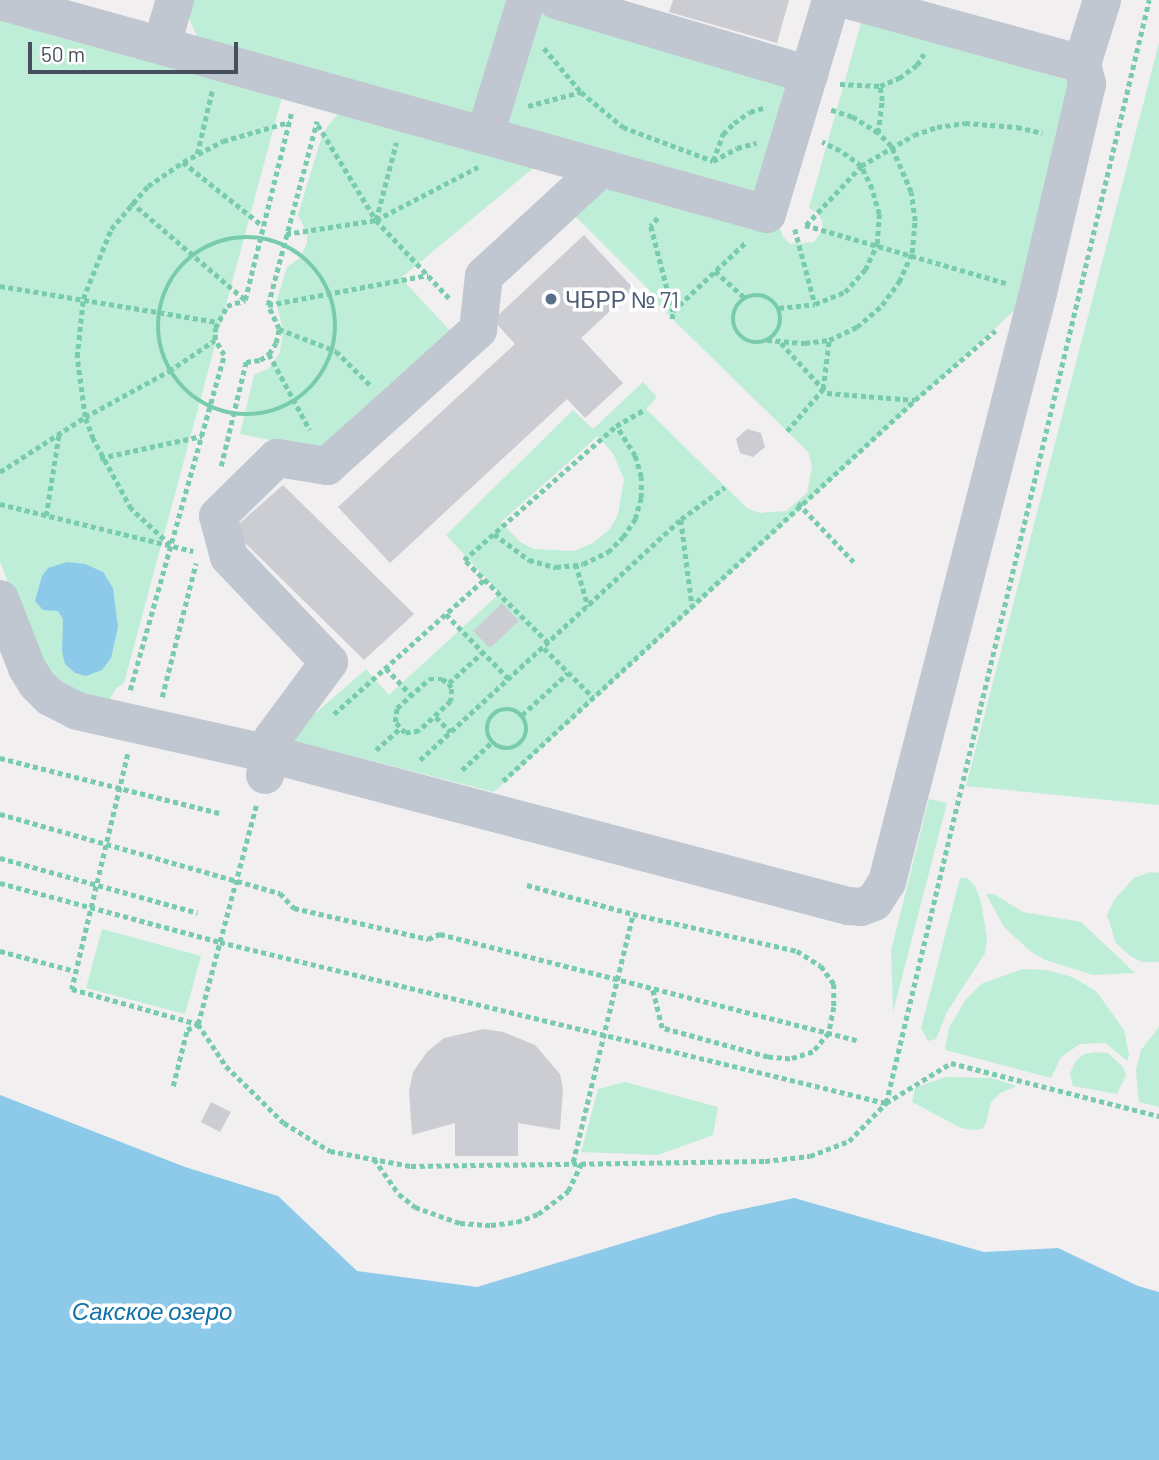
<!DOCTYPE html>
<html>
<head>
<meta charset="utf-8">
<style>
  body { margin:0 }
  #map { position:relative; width:1159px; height:1460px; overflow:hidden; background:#f1efef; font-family:Barlow,sans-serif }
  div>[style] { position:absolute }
  .green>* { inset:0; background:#bfeed8 }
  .water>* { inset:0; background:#8dc9e9 }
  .building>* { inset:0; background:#cccdd3 }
  .path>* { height:4.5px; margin-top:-2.25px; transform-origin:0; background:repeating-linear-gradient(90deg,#78cbad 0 5px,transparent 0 8.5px) }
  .path>.ring { margin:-2.25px; padding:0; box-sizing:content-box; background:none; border:4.5px solid #78cbad; border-radius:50% }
  .minor>* { height:38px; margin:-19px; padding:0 19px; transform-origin:19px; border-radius:19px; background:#c0c7d1 }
  .dots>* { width:19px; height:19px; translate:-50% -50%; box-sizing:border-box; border:4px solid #fff; border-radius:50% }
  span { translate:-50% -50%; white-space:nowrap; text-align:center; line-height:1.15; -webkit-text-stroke:7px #fff; paint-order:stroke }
  .service-label { font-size:23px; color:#4e5e75 }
  .left { translate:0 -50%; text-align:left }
  .water-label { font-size:24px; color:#1072a6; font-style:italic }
  .scale { position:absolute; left:28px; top:42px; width:210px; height:32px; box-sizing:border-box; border:4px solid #484f5c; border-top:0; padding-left:9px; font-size:21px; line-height:24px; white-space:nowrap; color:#484f5c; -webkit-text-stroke:5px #fff; paint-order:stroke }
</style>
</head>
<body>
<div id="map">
  <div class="green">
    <div style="clip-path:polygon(193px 0,514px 0,479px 120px,198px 39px,188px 16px)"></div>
    <div style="clip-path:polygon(535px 9px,791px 87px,778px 167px,748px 198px,506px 134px)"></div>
    <div style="clip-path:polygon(0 15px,282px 97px,124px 683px,116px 688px,108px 703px,89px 698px,65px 685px,36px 655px,0 562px)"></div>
    <div style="clip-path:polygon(evenodd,863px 16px,1066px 80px,1072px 89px,1032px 294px,494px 792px,286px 739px,366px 669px,389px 695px,500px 593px,446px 535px,573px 410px,593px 429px,643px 382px,657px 397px,646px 409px,747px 508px,760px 513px,786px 511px,807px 493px,812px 466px,808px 452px,647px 294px,650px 291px,575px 216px,603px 191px,612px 188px,780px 228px,783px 237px,790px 244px,814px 242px,823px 229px,822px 221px,818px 213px,809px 208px,863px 16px,598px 436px,614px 455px,624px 480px,618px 514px,610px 529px,593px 543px,574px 551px,534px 549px,520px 542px,501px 522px,598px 436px)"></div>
    <div style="clip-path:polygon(1159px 43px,1159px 805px,966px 786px)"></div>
    <div style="clip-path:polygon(343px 108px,537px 165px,401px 278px,454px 335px,325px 451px,240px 434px,254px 375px,269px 368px,280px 352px,283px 330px,276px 302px,287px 267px,300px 258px,307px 243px,307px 233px,298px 215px,321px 139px,327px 127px)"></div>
    <div style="clip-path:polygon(929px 799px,947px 803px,893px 1012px,891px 951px)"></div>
    <div style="clip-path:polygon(1150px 872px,1159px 873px,1159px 962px,1142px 962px,1130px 956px,1116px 943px,1107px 915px,1114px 900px,1134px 878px)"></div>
    <div style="clip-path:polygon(960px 878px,967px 878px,975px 886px,981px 902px,987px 938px,985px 953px,947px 1012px,936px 1039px,928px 1041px,921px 1028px)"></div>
    <div style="clip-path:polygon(986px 894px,994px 894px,1023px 912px,1081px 922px,1135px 973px,1093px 975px,1045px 960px,1030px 951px,1004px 927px)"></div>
    <div style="clip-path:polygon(102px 929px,201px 956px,185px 1014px,86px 988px)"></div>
    <div style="clip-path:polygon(1022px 969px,1047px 970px,1072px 977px,1096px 991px,1124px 1030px,1129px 1055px,1127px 1061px,1106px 1043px,1080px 1044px,1061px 1057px,1051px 1078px,945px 1050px,949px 1028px,966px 999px,981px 984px)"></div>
    <div style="clip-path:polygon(1159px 1027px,1159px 1107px,1139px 1102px,1136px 1070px,1141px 1050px)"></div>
    <div style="clip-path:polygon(1096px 1052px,1108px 1053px,1123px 1067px,1126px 1075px,1117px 1094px,1073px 1086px,1070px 1074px,1075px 1062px,1084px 1054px)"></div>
    <div style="clip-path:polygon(945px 1077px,992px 1078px,1017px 1086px,1000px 1093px,991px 1102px,986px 1123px,982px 1129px,973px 1130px,961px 1128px,912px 1102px,915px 1088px)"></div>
    <div style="clip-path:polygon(625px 1082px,718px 1107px,713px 1135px,658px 1155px,581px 1152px,598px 1089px)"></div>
  </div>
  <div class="water">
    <div style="clip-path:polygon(67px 562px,85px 564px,103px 572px,113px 588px,118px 627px,111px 658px,102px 670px,86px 676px,75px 673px,65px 664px,62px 651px,63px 619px,58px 611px,43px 610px,35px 601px,42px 576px,48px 568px)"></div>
    <div style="clip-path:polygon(0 1095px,185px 1167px,278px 1196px,357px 1271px,477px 1287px,720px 1214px,794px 1198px,984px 1252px,1058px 1248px,1138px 1286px,1159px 1292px,1159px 1460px,0 1460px)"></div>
  </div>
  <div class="building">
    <div style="clip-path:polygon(673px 0,789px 0,777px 43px,669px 12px)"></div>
    <div style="clip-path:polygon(584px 235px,634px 289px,581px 338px,623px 383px,585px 418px,567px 399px,390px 563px,338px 507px,515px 344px,493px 320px)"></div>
    <div style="clip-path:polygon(747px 429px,761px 433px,765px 447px,753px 457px,740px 453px,736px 439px)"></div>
    <div style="clip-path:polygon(283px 485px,414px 614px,364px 660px,232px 530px)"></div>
    <div style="clip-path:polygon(502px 603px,519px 621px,490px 648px,473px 631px)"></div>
    <div style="clip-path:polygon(484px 1029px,503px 1032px,535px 1045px,560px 1074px,563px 1089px,560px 1130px,518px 1123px,518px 1156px,455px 1156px,455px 1123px,412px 1135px,409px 1091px,413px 1072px,427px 1052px,444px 1038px)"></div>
    <div style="clip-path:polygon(211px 1102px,231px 1112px,220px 1132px,201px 1122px)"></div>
  </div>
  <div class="path">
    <div style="left:544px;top:48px;width:57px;rotate:49.9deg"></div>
    <div style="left:581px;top:92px;width:55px;rotate:39.8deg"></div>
    <div style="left:623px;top:127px;width:96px;rotate:20.7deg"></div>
    <div style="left:713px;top:161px;width:29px;rotate:-70deg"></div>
    <div style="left:723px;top:134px;width:16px;rotate:-45deg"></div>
    <div style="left:734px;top:123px;width:19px;rotate:-35deg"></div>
    <div style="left:750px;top:112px;width:17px;rotate:-17deg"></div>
    <div style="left:840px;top:84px;width:40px;rotate:2.9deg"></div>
    <div style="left:880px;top:86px;width:21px;rotate:-23deg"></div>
    <div style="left:899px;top:78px;width:22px;rotate:-36deg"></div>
    <div style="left:917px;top:65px;width:13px;rotate:-58deg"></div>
    <div style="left:528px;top:106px;width:55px;rotate:-14.8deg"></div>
    <div style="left:318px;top:125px;width:111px;rotate:58.6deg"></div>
    <div style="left:376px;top:220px;width:107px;rotate:46.9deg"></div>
    <div style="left:878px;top:133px;width:32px;rotate:-83deg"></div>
    <div style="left:882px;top:101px;width:15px;rotate:-98deg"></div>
    <div style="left:197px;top:154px;width:65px;rotate:-76.6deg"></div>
    <div style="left:713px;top:161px;width:27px;rotate:-28deg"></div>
    <div style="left:737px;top:148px;width:20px;rotate:-15deg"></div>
    <div style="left:183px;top:162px;width:102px;rotate:38.7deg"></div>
    <div style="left:131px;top:202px;width:149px;rotate:40.6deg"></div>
    <div style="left:658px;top:218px;width:11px;rotate:131deg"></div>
    <div style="left:651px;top:226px;width:88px;rotate:75.5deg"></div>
    <div style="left:376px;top:220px;width:80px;rotate:-75.4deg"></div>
    <div style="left:805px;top:225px;width:212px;rotate:16.1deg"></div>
    <div style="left:806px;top:225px;width:81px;rotate:-47deg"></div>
    <div style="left:861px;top:166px;width:61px;rotate:-30.3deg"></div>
    <div style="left:914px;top:135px;width:24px;rotate:-19deg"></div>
    <div style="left:937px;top:127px;width:28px;rotate:-8deg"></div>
    <div style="left:965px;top:123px;width:52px;rotate:4.4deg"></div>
    <div style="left:1017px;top:127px;width:26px;rotate:13deg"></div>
    <div style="left:795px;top:229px;width:78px;rotate:75.1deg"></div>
    <div style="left:286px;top:234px;width:91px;rotate:-8.8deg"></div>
    <div style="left:376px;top:220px;width:115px;rotate:-27.5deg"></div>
    <div class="ring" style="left:158px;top:237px;width:173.5px;height:173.5px"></div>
    <div style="left:715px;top:271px;width:40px;rotate:42deg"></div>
    <div style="left:0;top:286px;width:220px;rotate:9.4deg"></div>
    <div class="ring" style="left:733px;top:295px;width:43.5px;height:43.5px"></div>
    <div style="left:268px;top:305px;width:163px;rotate:-10.6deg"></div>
    <div style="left:779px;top:308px;width:36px;rotate:-6deg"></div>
    <div style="left:815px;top:304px;width:32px;rotate:-22deg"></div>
    <div style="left:845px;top:292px;width:30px;rotate:-48deg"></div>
    <div style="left:865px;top:270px;width:29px;rotate:-65deg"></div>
    <div style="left:877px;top:244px;width:30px;rotate:-86deg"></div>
    <div style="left:879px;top:214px;width:26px;rotate:-106deg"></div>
    <div style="left:872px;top:189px;width:25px;rotate:-116deg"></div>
    <div style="left:861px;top:166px;width:26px;rotate:-144deg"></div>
    <div style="left:840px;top:151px;width:20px;rotate:-153deg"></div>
    <div style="left:672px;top:319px;width:8px;rotate:-83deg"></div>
    <div style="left:673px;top:311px;width:99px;rotate:-43.4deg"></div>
    <div style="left:279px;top:329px;width:61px;rotate:21.1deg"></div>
    <div style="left:336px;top:351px;width:49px;rotate:45deg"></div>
    <div style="left:767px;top:340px;width:38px;rotate:5deg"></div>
    <div style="left:805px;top:343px;width:24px;rotate:-7deg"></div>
    <div style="left:829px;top:340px;width:31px;rotate:-25deg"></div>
    <div style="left:857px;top:327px;width:33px;rotate:-41deg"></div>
    <div style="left:882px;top:305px;width:29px;rotate:-54deg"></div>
    <div style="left:899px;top:282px;width:32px;rotate:-66deg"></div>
    <div style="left:912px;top:253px;width:32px;rotate:-85deg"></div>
    <div style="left:915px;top:221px;width:29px;rotate:-98deg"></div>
    <div style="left:911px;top:192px;width:50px;rotate:-113.5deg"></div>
    <div style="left:891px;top:146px;width:18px;rotate:-135deg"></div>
    <div style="left:878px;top:133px;width:31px;rotate:-148deg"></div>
    <div style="left:852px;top:117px;width:23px;rotate:-162deg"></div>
    <div style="left:781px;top:343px;width:68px;rotate:47.4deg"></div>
    <div style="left:827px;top:393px;width:88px;rotate:4.5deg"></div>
    <div style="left:269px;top:354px;width:86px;rotate:61.7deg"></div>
    <div style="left:787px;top:431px;width:55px;rotate:-49.4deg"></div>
    <div style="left:823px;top:389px;width:49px;rotate:-83deg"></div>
    <div style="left:100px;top:458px;width:104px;rotate:-12.2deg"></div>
    <div style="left:221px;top:466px;width:107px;rotate:-76.5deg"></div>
    <div style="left:246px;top:362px;width:14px;rotate:-8deg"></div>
    <div style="left:260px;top:360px;width:11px;rotate:-34deg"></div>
    <div style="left:269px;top:354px;width:13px;rotate:-58deg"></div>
    <div style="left:276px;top:343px;width:14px;rotate:-78deg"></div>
    <div style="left:279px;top:329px;width:26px;rotate:-115deg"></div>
    <div style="left:268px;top:305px;width:190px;rotate:-75.1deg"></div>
    <div style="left:0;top:472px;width:101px;rotate:-32.9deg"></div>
    <div style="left:85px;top:417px;width:96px;rotate:-28.7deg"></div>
    <div style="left:169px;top:371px;width:55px;rotate:-34deg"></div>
    <div style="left:798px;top:503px;width:81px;rotate:46.5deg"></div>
    <div style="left:0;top:504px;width:199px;rotate:13.7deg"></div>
    <div style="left:46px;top:516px;width:84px;rotate:-81.1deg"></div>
    <div style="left:681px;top:520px;width:86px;rotate:82.6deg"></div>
    <div style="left:494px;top:534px;width:44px;rotate:36.6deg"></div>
    <div style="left:529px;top:560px;width:28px;rotate:15deg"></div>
    <div style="left:556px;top:567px;width:27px;rotate:-6deg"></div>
    <div style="left:583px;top:564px;width:28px;rotate:-26deg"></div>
    <div style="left:608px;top:552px;width:21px;rotate:-45deg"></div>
    <div style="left:623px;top:537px;width:22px;rotate:-56deg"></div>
    <div style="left:635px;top:519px;width:22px;rotate:-74deg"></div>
    <div style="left:641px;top:498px;width:21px;rotate:-90deg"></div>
    <div style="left:641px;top:477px;width:22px;rotate:-106deg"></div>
    <div style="left:635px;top:456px;width:34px;rotate:-122deg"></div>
    <div style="left:170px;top:545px;width:53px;rotate:-137.3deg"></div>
    <div style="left:131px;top:509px;width:80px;rotate:-118.5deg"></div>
    <div style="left:93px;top:439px;width:23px;rotate:-110deg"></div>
    <div style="left:85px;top:417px;width:61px;rotate:-97.6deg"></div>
    <div style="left:77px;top:357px;width:58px;rotate:-84.1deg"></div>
    <div style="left:83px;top:299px;width:75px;rotate:-68.2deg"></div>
    <div style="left:111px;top:229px;width:57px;rotate:-49.3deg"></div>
    <div style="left:148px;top:186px;width:42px;rotate:-34.4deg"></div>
    <div style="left:183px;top:162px;width:45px;rotate:-27.7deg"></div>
    <div style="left:223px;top:141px;width:69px;rotate:-16.1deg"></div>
    <div style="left:576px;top:564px;width:44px;rotate:74.1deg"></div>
    <div style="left:446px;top:614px;width:91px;rotate:45.9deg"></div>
    <div style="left:548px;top:643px;width:118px;rotate:-135.3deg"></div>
    <div style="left:464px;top:560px;width:203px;rotate:-41.4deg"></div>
    <div style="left:616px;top:426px;width:34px;rotate:-30deg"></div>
    <div style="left:544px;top:648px;width:69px;rotate:45deg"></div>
    <div style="left:386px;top:668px;width:37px;rotate:47deg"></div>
    <div style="left:429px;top:679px;width:13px"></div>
    <div style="left:442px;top:679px;width:8px;rotate:30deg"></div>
    <div style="left:449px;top:683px;width:7px;rotate:63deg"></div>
    <div style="left:452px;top:689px;width:12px;rotate:95deg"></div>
    <div style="left:451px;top:701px;width:44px;rotate:136.8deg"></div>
    <div style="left:419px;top:731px;width:14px;rotate:172deg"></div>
    <div style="left:405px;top:733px;width:15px;rotate:-132deg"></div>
    <div style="left:395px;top:722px;width:14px;rotate:-82deg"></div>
    <div style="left:397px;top:708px;width:43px;rotate:-42.2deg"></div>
    <div style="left:449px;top:683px;width:46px;rotate:-42.4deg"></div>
    <div style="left:130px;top:690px;width:348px;rotate:-74.3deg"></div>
    <div style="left:224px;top:355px;width:17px;rotate:-121deg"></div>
    <div style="left:215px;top:340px;width:12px;rotate:-90deg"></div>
    <div style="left:215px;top:328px;width:25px;rotate:-61deg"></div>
    <div style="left:227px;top:306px;width:19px;rotate:-18deg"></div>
    <div style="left:245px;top:300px;width:192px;rotate:-76.1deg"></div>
    <div style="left:162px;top:697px;width:138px;rotate:-75.8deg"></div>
    <div class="ring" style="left:487px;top:709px;width:35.5px;height:35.5px"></div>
    <div style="left:334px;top:714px;width:201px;rotate:-41.8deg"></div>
    <div style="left:522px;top:715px;width:62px;rotate:-42.4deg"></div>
    <div style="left:436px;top:717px;width:21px;rotate:45deg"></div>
    <div style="left:376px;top:750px;width:31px;rotate:-42deg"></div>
    <div style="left:128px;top:754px;width:242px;rotate:103.4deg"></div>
    <div style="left:72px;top:989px;width:131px;rotate:15.5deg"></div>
    <div style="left:198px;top:1024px;width:50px;rotate:56.3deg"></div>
    <div style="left:226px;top:1066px;width:81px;rotate:44.5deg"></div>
    <div style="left:284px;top:1123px;width:54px;rotate:31.3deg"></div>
    <div style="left:330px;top:1151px;width:82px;rotate:10.5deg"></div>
    <div style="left:411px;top:1166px;width:354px;rotate:-0.8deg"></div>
    <div style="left:765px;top:1161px;width:45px;rotate:-6.3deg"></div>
    <div style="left:810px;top:1156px;width:42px;rotate:-21deg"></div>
    <div style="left:849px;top:1141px;width:53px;rotate:-45.8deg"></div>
    <div style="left:886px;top:1103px;width:76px;rotate:-31.6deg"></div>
    <div style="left:951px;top:1063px;width:215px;rotate:14.3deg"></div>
    <div style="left:0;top:758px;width:226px;rotate:14.1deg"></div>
    <div style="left:420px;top:760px;width:355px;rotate:-42.7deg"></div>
    <div style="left:681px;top:519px;width:54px;rotate:-36deg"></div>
    <div style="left:462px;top:770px;width:41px;rotate:-43deg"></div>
    <div style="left:503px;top:781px;width:561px;rotate:-42.76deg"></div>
    <div style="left:915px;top:400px;width:106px;rotate:-40.8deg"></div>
    <div style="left:0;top:814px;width:291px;rotate:15.8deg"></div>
    <div style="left:280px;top:893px;width:21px;rotate:47deg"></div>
    <div style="left:294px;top:908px;width:138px;rotate:13deg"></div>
    <div style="left:428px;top:939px;width:13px;rotate:-23deg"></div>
    <div style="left:440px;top:934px;width:430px;rotate:14.3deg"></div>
    <div style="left:0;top:858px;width:205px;rotate:15.5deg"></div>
    <div style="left:0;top:883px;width:228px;rotate:15deg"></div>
    <div style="left:220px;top:942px;width:685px;rotate:13.59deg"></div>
    <div style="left:527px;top:885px;width:110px;rotate:15.3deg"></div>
    <div style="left:633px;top:914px;width:168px;rotate:12.7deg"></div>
    <div style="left:797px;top:951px;width:28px;rotate:32deg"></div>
    <div style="left:821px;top:966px;width:22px;rotate:54deg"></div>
    <div style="left:834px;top:984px;width:23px;rotate:90deg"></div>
    <div style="left:834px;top:1007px;width:26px;rotate:101deg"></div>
    <div style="left:829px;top:1033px;width:25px;rotate:130deg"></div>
    <div style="left:813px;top:1052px;width:24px;rotate:163deg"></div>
    <div style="left:790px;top:1059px;width:22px;rotate:-175deg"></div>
    <div style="left:768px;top:1057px;width:110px;rotate:-164.7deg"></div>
    <div style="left:662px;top:1028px;width:41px;rotate:-104deg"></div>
    <div style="left:0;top:951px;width:78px;rotate:14.9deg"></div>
    <div style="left:173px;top:1086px;width:58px;rotate:-76deg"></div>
    <div style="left:187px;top:1030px;width:13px;rotate:-29deg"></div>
    <div style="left:198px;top:1024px;width:226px;rotate:-75.1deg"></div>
    <div style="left:886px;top:1103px;width:1134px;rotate:-76.59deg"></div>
    <div style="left:374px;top:1159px;width:43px;rotate:54.5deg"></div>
    <div style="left:399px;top:1194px;width:21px;rotate:39deg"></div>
    <div style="left:415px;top:1207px;width:48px;rotate:19.6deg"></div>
    <div style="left:460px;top:1223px;width:31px;rotate:4deg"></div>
    <div style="left:491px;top:1225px;width:26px;rotate:-7deg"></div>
    <div style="left:517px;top:1222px;width:22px;rotate:-21deg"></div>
    <div style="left:538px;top:1214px;width:38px;rotate:-37deg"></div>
    <div style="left:568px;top:1191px;width:32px;rotate:-64deg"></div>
    <div style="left:573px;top:1162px;width:255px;rotate:-76.4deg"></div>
  </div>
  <div class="minor">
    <div style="left:556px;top:0;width:264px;rotate:16.5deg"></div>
    <div style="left:848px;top:0;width:243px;rotate:15.3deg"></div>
    <div style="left:0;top:1px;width:796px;rotate:15.52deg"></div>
    <div style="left:767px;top:214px;width:223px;rotate:-73.3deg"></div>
    <div style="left:162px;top:44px;width:46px;rotate:-73.5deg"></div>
    <div style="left:485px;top:135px;width:141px;rotate:-73.1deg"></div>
    <div style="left:0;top:599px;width:74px;rotate:68.6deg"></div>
    <div style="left:27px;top:668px;width:19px;rotate:58deg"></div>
    <div style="left:37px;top:684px;width:18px;rotate:45deg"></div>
    <div style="left:50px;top:697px;width:30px;rotate:27deg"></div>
    <div style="left:77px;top:711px;width:198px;rotate:12.6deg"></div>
    <div style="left:270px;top:754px;width:598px;rotate:14.73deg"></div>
    <div style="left:848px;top:906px;width:13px;rotate:4deg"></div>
    <div style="left:861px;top:907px;width:14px;rotate:-21deg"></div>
    <div style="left:874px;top:902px;width:24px;rotate:-57deg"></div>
    <div style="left:887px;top:882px;width:608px;rotate:-75.62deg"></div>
    <div style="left:1038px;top:293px;width:215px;rotate:-76.8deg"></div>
    <div style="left:1087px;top:84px;width:21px;rotate:-104deg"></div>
    <div style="left:1082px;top:64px;width:67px;rotate:-72.6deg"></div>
    <div style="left:265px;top:775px;width:38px;rotate:-78deg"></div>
    <div style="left:273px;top:738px;width:94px;rotate:-53.6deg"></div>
    <div style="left:329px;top:662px;width:145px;rotate:-133.6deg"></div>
    <div style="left:229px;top:557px;width:42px;rotate:-105deg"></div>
    <div style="left:218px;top:516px;width:83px;rotate:-44.5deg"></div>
    <div style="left:277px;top:458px;width:51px;rotate:9.1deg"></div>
    <div style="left:327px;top:466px;width:89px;rotate:-41.8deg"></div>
    <div style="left:393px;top:407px;width:115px;rotate:-42.2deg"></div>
    <div style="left:478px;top:330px;width:54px;rotate:-83.7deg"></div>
    <div style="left:484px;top:276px;width:159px;rotate:-42.7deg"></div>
  </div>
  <div class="dots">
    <div style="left:551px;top:299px;background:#5c6f8a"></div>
  </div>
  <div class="service-label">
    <span class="left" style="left:565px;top:299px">ЧБРР № 71</span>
  </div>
  <div class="water-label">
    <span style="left:152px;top:1311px">Сакское озеро</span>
  </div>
  <div class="scale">50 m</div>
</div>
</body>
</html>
